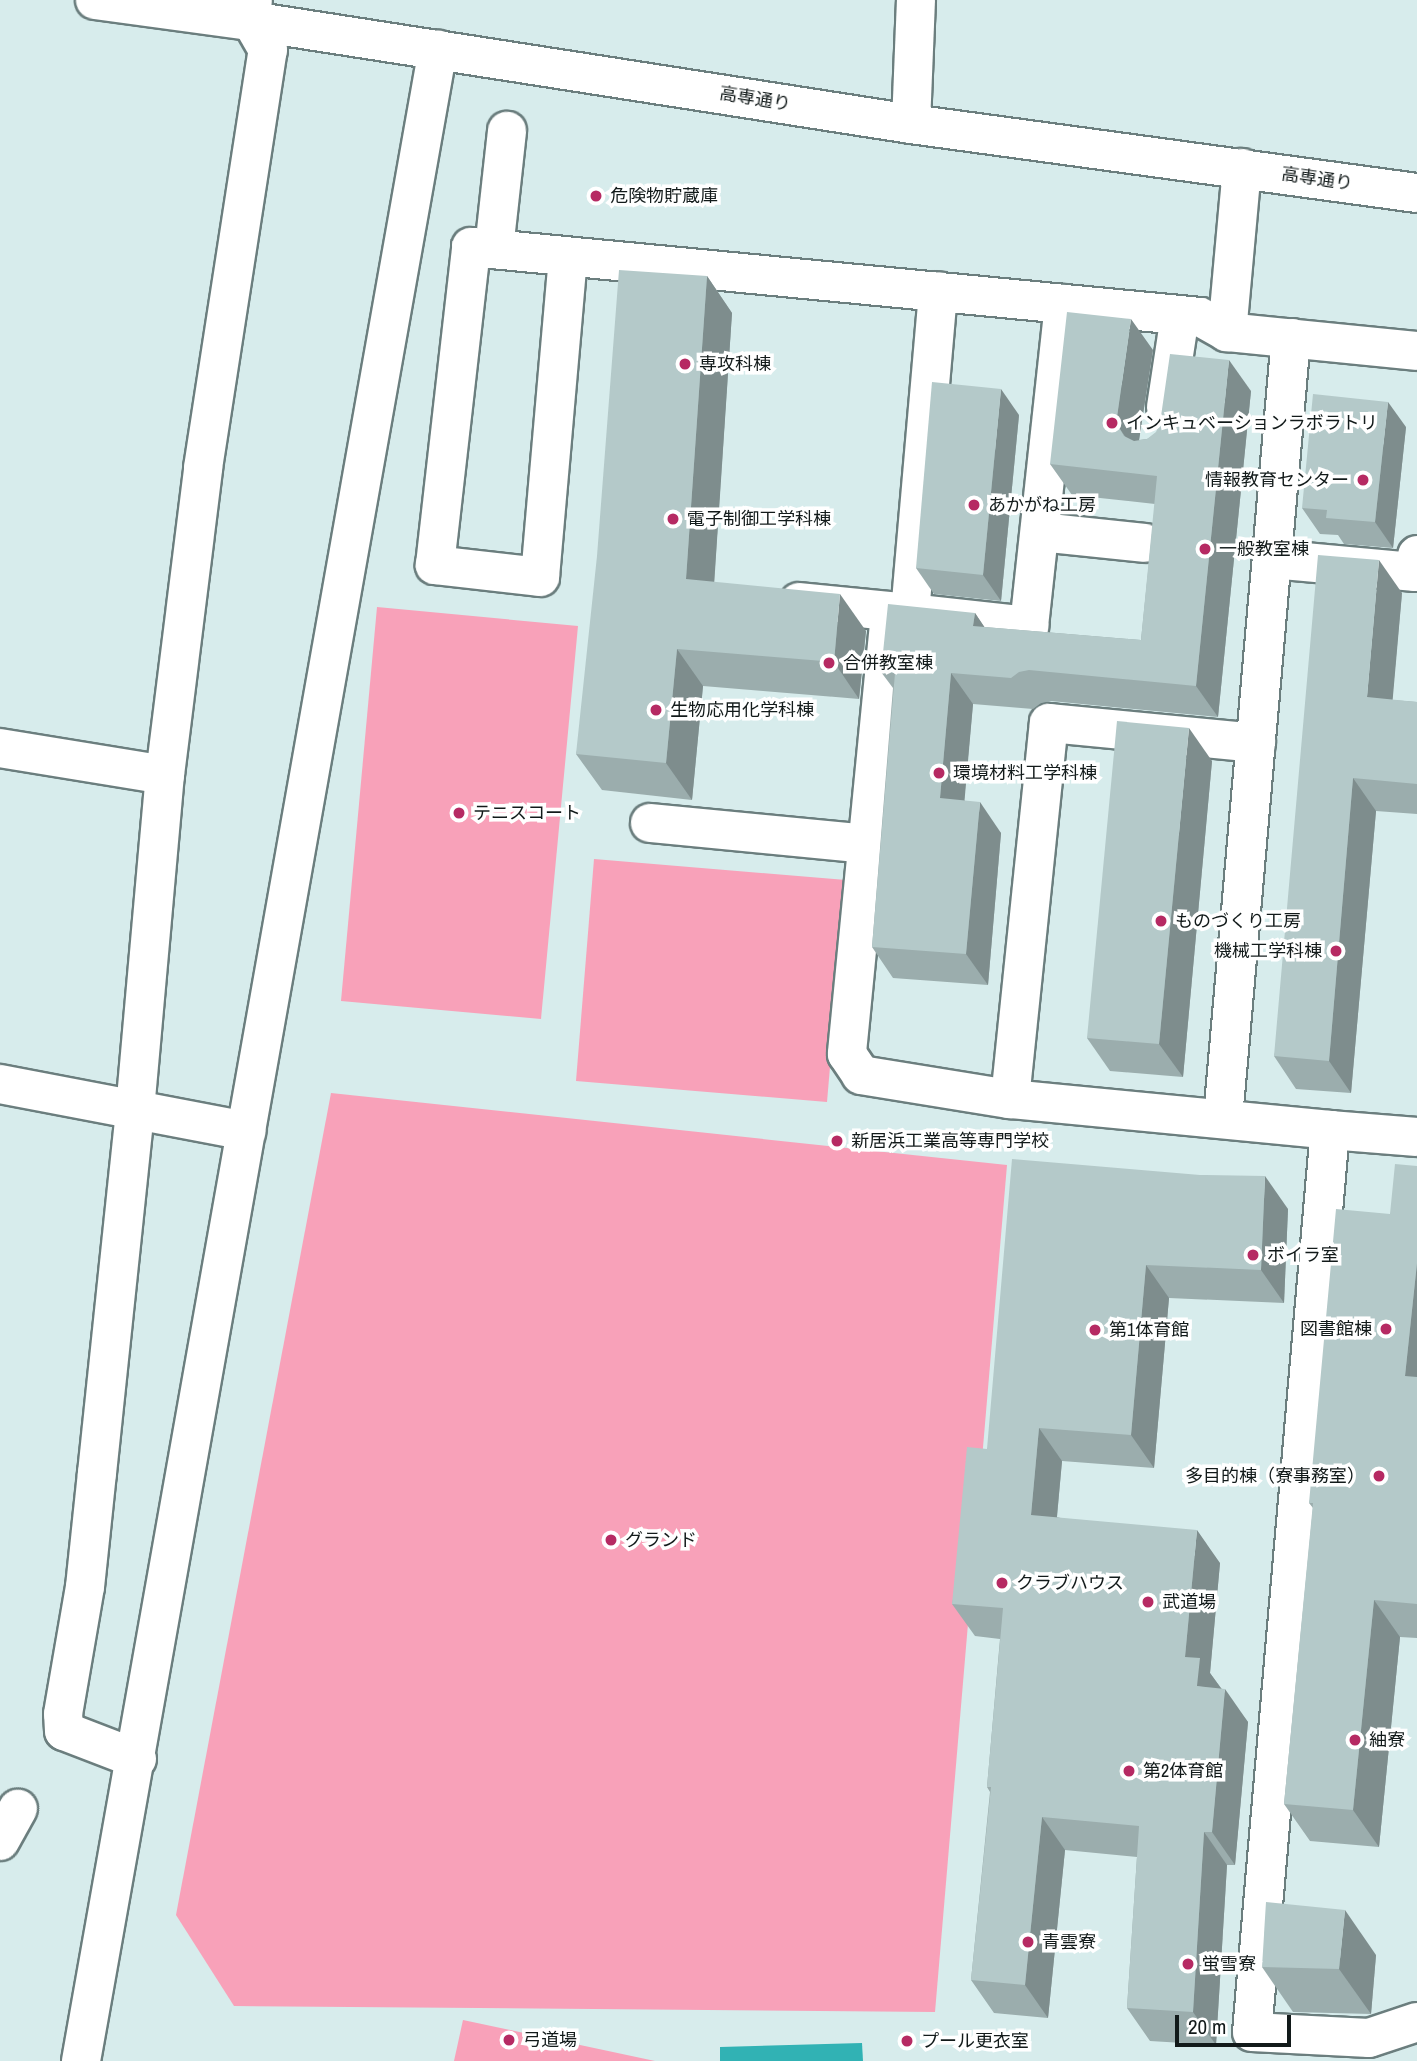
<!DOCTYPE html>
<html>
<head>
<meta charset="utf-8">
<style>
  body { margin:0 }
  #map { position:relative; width:1417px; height:2061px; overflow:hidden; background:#d7ecec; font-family:"Archivo Narrow","Noto Sans JP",sans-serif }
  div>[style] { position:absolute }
  .green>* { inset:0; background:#f8a1b9 }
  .water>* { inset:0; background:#31b2b4 }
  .roads { filter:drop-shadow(2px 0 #6b7e7e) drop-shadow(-2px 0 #6b7e7e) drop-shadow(0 2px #6b7e7e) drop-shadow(0 -2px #6b7e7e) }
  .minor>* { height:38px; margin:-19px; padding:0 19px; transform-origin:19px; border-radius:19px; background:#fff }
  .wall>* { inset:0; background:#9badad }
  .shaded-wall>* { inset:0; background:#7e8d8d }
  .building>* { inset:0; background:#b4c9c9 }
  .dots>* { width:19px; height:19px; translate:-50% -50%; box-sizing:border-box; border:4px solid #fff; border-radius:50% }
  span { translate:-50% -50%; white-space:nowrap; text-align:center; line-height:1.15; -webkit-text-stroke:7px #fff; paint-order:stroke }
  .street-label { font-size:18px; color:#121a1a }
  .poi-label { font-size:18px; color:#121a1a }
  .left { translate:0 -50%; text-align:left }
  .right { translate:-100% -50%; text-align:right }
  .scale { position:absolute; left:1175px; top:2015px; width:116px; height:32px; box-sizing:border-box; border:4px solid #121a1a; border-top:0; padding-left:9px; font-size:21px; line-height:24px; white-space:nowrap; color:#121a1a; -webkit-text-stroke:5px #fff; paint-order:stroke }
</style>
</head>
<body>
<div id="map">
  <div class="green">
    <div style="clip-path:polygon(377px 607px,578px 626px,541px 1019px,341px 1001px)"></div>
    <div style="clip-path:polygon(594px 859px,846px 880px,827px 1102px,576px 1081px)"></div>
    <div style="clip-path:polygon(331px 1093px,1007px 1165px,935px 2012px,234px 2006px,176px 1915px)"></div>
    <div style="clip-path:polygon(463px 2020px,655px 2061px,454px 2061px)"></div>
  </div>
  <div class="water">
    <div style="clip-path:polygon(862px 2043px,863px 2061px,720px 2061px,720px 2047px)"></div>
  </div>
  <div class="roads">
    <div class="minor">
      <div style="left:95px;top:0;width:157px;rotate:7.7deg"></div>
      <div style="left:251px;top:21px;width:668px;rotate:8.87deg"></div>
      <div style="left:911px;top:124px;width:511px;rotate:7.77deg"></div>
      <div style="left:911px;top:124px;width:124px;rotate:-87.7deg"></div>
      <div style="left:1242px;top:168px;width:165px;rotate:95.2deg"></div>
      <div style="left:1227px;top:332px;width:191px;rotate:5.7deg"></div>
      <div style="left:494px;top:249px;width:119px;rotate:-83.7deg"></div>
      <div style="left:568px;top:257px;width:321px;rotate:95deg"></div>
      <div style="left:540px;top:577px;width:106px;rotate:-173.5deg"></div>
      <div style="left:435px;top:565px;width:320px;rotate:-83.5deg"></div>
      <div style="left:471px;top:247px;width:732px;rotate:5.48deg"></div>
      <div style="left:1200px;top:317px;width:31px;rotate:29deg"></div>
      <div style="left:1166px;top:407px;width:92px;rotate:-81.3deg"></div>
      <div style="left:1040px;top:532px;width:105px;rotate:6deg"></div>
      <div style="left:1272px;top:559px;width:144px;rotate:5.2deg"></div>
      <div style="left:1415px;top:572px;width:17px;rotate:-83deg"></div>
      <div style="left:799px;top:602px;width:112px;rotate:5.7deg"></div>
      <div style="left:910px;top:613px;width:323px;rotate:-85deg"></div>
      <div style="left:928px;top:615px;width:102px;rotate:6.2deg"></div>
      <div style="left:1029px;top:626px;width:324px;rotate:-83.8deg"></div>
      <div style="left:889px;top:624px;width:432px;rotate:95.6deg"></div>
      <div style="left:847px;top:1054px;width:25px;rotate:56deg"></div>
      <div style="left:861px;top:1075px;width:151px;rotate:9.2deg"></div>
      <div style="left:1010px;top:1099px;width:378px;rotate:-84.1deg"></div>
      <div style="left:1049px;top:723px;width:208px;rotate:5.5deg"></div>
      <div style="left:0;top:748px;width:167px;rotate:9.3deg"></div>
      <div style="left:650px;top:823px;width:218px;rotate:5.5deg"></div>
      <div style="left:0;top:1084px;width:251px;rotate:10.8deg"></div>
      <div style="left:1010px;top:1099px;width:321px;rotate:5.5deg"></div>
      <div style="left:1330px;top:1130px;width:905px;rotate:94.94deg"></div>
      <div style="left:1252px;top:2032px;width:117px;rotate:2.9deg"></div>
      <div style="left:1369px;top:2038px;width:51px;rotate:-18.4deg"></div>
      <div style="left:1223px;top:1118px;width:783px;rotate:-85.02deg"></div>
      <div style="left:1330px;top:1130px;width:87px;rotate:4.6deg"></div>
      <div style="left:137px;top:1759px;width:78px;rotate:-159deg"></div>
      <div style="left:64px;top:1731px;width:17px;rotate:-93deg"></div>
      <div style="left:63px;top:1714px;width:129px;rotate:-80.2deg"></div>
      <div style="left:85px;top:1587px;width:115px;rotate:-84deg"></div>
      <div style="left:97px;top:1473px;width:365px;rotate:-84deg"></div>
      <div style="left:135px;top:1110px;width:336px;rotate:-84.9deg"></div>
      <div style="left:165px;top:775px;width:309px;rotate:-82.9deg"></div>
      <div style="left:203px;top:468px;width:423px;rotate:-81.2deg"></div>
      <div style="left:268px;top:50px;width:34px;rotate:-120deg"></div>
      <div style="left:251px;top:21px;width:21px;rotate:-85deg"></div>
      <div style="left:0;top:1841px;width:37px;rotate:-61deg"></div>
      <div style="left:81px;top:2061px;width:2043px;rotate:-79.94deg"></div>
    </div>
  </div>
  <div class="wall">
    <div style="clip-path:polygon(707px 276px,732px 313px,714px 582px,866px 631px,859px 699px,703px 686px,692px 800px,602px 790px,576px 754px)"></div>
    <div style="clip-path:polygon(1153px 350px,1139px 440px,1147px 439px,1251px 391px,1218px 717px,1051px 701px,1041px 703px,1033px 709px,973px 704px,964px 800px,1001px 833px,988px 985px,893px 978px,872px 947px,893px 688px,881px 672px,975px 613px,984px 627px,1141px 640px,1155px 504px,1072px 495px,1050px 464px)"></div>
    <div style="clip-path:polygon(1019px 415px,1001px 601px,934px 594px,916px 568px)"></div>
    <div style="clip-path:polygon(1406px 427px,1393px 548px,1344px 544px,1338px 535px,1320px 534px,1302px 508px)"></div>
    <div style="clip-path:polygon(1402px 593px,1392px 700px,1417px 702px,1417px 814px,1376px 811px,1351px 1093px,1296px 1089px,1274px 1056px)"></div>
    <div style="clip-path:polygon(1212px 761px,1183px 1077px,1110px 1071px,1087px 1038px)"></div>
    <div style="clip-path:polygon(1417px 1166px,1417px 1638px,1400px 1637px,1379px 1847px,1310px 1841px,1284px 1804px,1313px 1508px,1309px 1503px,1390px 1214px)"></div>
    <div style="clip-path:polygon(1200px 1175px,1288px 1209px,1284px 1303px,1169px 1298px,1154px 1468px,1062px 1461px,1057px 1517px,1220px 1563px,1210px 1673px,1221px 1688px,1248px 1722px,1235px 1865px,1227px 1865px,1216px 2045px,1150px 2041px,1127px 2008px,1137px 1857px,1065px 1850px,1048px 2018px,994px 2013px,971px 1980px,990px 1792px,987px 1787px,1000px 1639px,975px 1636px,952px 1604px,987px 1449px)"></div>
    <div style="clip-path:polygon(1376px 1955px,1371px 2014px,1293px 2012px,1262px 1967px)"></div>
  </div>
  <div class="shaded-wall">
    <div style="clip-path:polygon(707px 276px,732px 313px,712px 616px,686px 579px)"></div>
    <div style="clip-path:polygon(1131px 319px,1153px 350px,1138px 447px,1139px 457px,1118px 426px,1117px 417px)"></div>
    <div style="clip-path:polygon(1229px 360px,1251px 391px,1218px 717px,1196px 686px)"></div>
    <div style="clip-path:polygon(1001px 389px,1019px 415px,1001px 601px,983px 575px)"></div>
    <div style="clip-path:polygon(1388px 402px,1406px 427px,1393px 548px,1375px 522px)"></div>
    <div style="clip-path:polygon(1379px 560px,1402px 593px,1390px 730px,1367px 697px)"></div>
    <div style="clip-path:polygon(840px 594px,866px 631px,859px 699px,834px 662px)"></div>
    <div style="clip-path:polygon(975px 613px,996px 644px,973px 626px)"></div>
    <div style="clip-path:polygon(677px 649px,703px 686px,692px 800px,666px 763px)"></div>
    <div style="clip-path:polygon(951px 673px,973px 704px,962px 829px,940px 798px)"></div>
    <div style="clip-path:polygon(1189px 728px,1212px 761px,1183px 1077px,1159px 1044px)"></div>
    <div style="clip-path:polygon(1353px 778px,1376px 811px,1351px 1093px,1329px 1061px)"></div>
    <div style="clip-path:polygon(980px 802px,1001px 833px,988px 985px,966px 954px)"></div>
    <div style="clip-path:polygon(1265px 1176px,1288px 1209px,1284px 1303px,1261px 1270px)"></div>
    <div style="clip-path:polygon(1417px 1263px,1417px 1393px,1405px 1376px)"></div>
    <div style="clip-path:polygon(1146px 1265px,1169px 1298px,1154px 1468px,1131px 1435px)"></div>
    <div style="clip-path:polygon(1039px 1428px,1062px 1461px,1054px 1548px,1031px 1515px)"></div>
    <div style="clip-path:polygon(1197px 1530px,1220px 1563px,1210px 1673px,1223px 1691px,1197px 1686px,1185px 1657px)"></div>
    <div style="clip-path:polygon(1374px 1600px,1400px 1637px,1379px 1847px,1353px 1810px)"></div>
    <div style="clip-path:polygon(1225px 1689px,1248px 1722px,1235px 1865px,1212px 1832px)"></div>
    <div style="clip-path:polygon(1042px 1817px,1065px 1850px,1048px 2018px,1025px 1985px)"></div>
    <div style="clip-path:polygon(1204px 1832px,1227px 1865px,1216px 2045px,1193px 2012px)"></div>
    <div style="clip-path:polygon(1345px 1910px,1376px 1955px,1371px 2014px,1339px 1969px)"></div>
  </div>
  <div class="building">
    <div style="clip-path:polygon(619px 270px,707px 276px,686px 579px,840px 594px,834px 662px,677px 649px,666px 763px,576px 754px,597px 556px)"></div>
    <div style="clip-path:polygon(1067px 312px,1131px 319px,1117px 417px,1118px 426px,1124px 436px,1134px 441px,1147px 439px,1156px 432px,1160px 423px,1170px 354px,1229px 360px,1196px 686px,1029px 670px,1019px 672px,1011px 678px,951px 673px,940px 798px,980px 802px,966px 954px,872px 947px,895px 673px,881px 672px,888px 604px,975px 613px,973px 626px,1141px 640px,1157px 476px,1050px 464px)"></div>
    <div style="clip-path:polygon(932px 382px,1001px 389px,983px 575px,916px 568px)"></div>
    <div style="clip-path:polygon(1313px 394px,1388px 402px,1375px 522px,1326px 518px,1327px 510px,1302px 508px)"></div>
    <div style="clip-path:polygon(1318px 555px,1379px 560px,1367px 697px,1417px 702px,1417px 784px,1353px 778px,1329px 1061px,1274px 1056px)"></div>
    <div style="clip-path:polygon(1117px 721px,1189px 728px,1159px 1044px,1087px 1038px)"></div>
    <div style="clip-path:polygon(1012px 1159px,1200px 1175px,1265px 1176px,1261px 1270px,1146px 1265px,1131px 1435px,1039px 1428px,1031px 1515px,1197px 1530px,1185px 1657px,1200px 1658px,1197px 1686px,1225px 1689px,1212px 1832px,1204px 1832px,1193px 2012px,1127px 2008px,1139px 1826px,1042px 1817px,1025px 1985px,971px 1980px,991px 1787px,987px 1787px,1003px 1608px,952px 1604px,967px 1447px,987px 1449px)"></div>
    <div style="clip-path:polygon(1395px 1164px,1417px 1166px,1417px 1263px,1405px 1376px,1417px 1377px,1417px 1604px,1374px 1600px,1353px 1810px,1284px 1804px,1313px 1503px,1309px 1503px,1336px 1209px,1390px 1214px)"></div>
    <div style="clip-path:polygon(1266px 1902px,1345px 1910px,1339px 1969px,1262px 1967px)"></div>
  </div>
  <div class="dots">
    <div style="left:596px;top:196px;background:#b62a63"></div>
    <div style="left:685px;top:364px;background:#b62a63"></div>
    <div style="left:1112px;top:423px;background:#b62a63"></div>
    <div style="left:1363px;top:480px;background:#b62a63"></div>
    <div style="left:974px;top:505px;background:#b62a63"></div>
    <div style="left:673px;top:519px;background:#b62a63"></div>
    <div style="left:1205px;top:549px;background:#b62a63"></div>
    <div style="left:829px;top:663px;background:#b62a63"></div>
    <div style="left:656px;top:710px;background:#b62a63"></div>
    <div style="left:939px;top:773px;background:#b62a63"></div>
    <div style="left:459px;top:813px;background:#b62a63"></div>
    <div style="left:1161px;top:921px;background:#b62a63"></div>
    <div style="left:1336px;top:951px;background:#b62a63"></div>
    <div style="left:837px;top:1141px;background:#b62a63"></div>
    <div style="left:1253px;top:1255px;background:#b62a63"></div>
    <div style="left:1386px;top:1329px;background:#b62a63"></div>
    <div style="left:1095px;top:1330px;background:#b62a63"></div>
    <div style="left:1379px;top:1476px;background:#b62a63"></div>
    <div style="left:611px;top:1540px;background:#b62a63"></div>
    <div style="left:1002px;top:1583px;background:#b62a63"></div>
    <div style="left:1148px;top:1602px;background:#b62a63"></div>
    <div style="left:1355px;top:1740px;background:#b62a63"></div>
    <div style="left:1129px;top:1771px;background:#b62a63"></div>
    <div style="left:1028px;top:1942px;background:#b62a63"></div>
    <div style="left:1188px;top:1964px;background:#b62a63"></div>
    <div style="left:509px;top:2040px;background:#b62a63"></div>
    <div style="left:907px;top:2041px;background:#b62a63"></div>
  </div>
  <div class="street-label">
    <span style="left:755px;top:99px;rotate:9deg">高専通り</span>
    <span style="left:1317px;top:179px;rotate:8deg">高専通り</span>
  </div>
  <div class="poi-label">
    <span class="left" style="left:610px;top:196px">危険物貯蔵庫</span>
    <span class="left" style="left:699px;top:364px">専攻科棟</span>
    <span class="left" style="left:1126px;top:423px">インキュベーションラボラトリ</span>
    <span class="right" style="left:1349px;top:480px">情報教育センター</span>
    <span class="left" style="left:988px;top:505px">あかがね工房</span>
    <span class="left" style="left:687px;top:519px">電子制御工学科棟</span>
    <span class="left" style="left:1219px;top:549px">一般教室棟</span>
    <span class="left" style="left:843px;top:663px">合併教室棟</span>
    <span class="left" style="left:670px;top:710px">生物応用化学科棟</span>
    <span class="left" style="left:953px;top:773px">環境材料工学科棟</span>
    <span class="left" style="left:473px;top:813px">テニスコート</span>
    <span class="left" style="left:1175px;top:921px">ものづくり工房</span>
    <span class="right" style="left:1322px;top:951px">機械工学科棟</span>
    <span class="left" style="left:851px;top:1141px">新居浜工業高等専門学校</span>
    <span class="left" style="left:1267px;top:1255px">ボイラ室</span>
    <span class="right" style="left:1372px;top:1329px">図書館棟</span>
    <span class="left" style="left:1109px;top:1330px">第1体育館</span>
    <span class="right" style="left:1365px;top:1476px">多目的棟（寮事務室）</span>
    <span class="left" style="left:625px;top:1540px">グランド</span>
    <span class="left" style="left:1016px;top:1583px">クラブハウス</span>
    <span class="left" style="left:1162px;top:1602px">武道場</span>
    <span class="left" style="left:1369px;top:1740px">紬寮</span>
    <span class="left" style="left:1143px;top:1771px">第2体育館</span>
    <span class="left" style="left:1042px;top:1942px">青雲寮</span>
    <span class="left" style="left:1202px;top:1964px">蛍雪寮</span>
    <span class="left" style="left:523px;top:2040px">弓道場</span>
    <span class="left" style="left:921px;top:2041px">プール更衣室</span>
  </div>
  <div class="scale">20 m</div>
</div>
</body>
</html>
